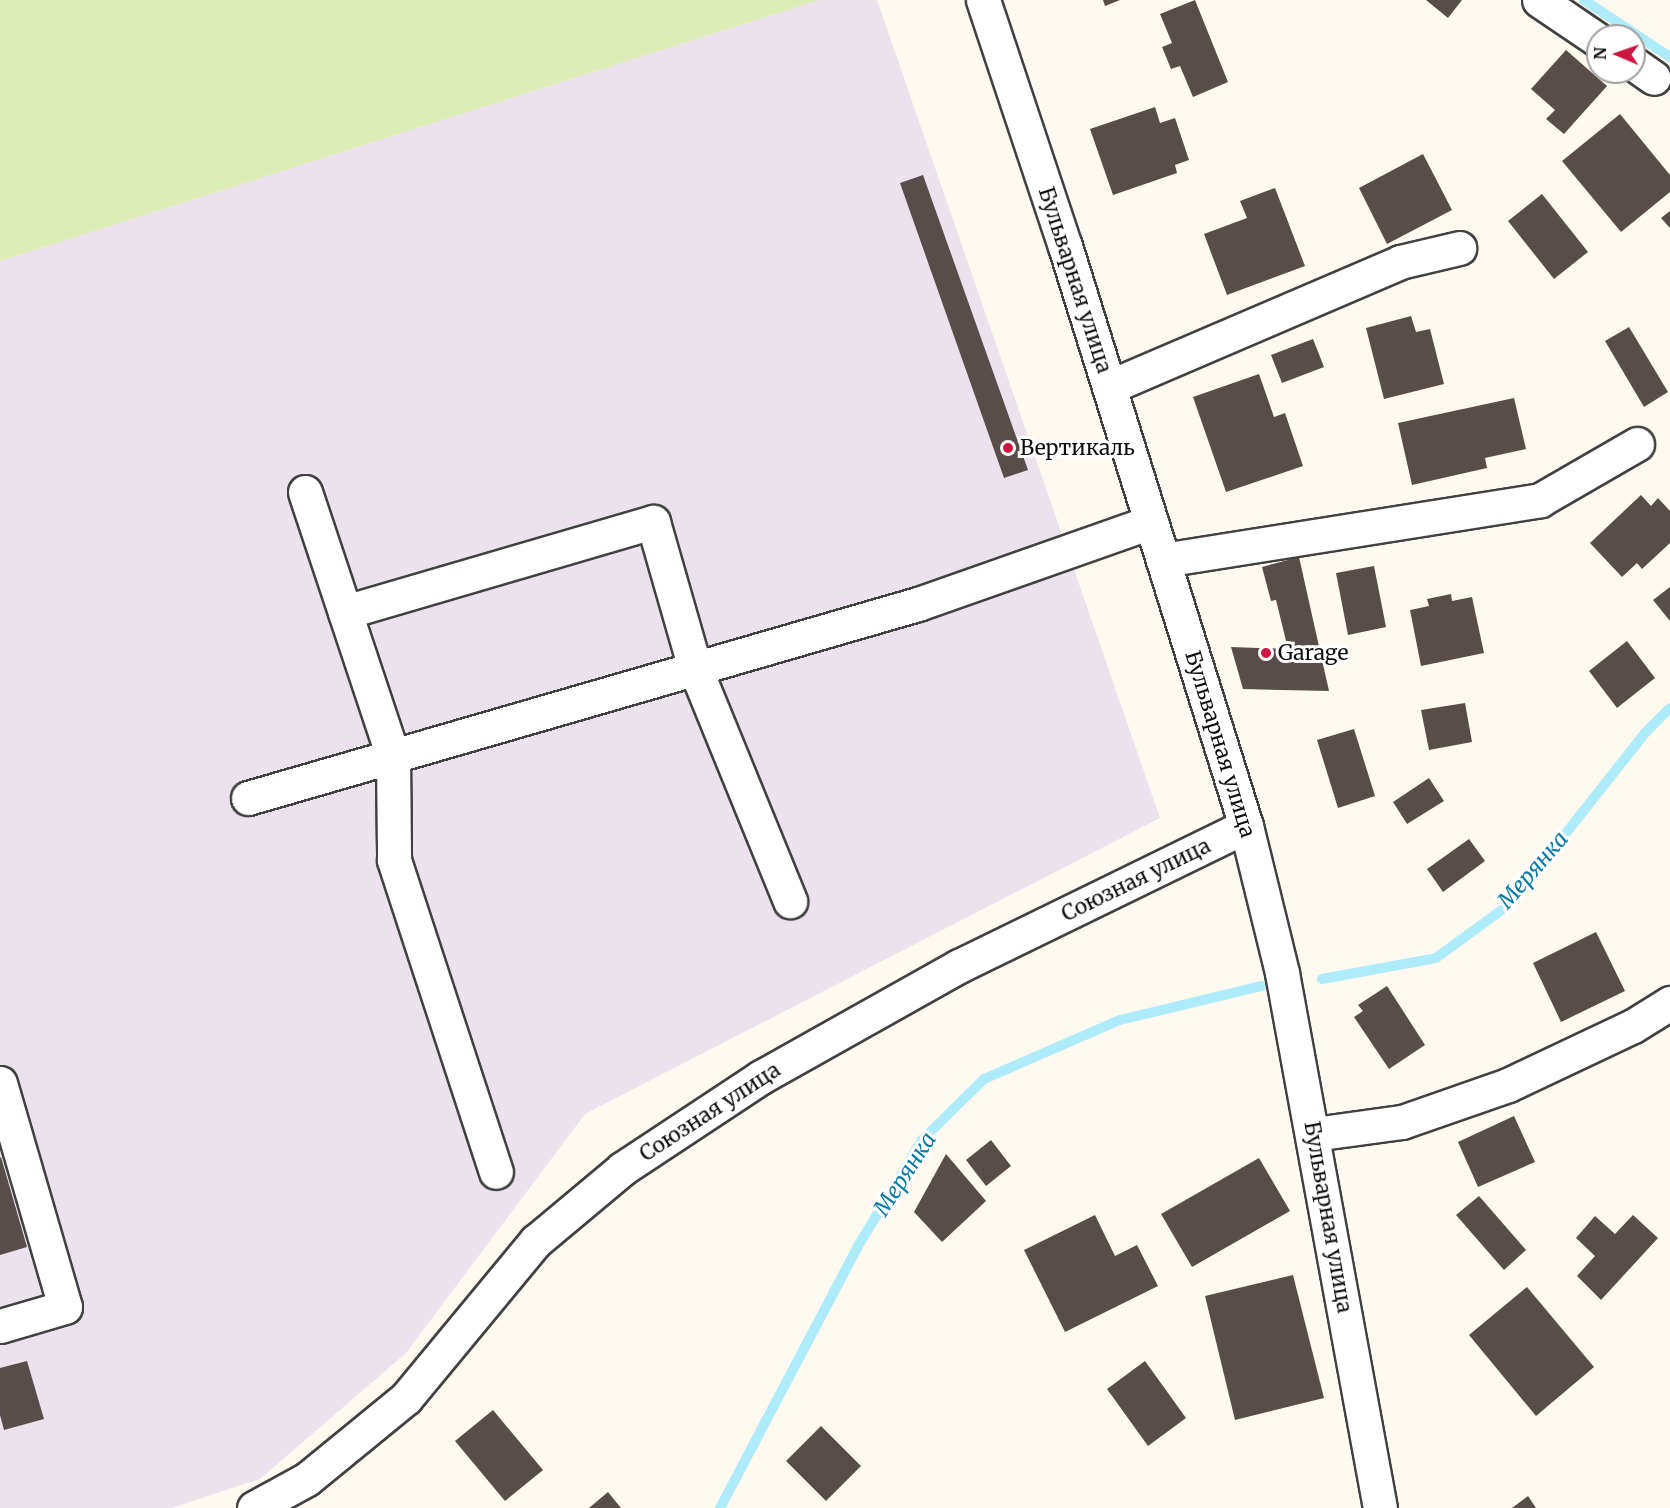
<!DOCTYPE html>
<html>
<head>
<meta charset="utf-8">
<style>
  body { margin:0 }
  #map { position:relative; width:1670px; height:1508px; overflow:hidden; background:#fff9f0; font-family:Merriweather,serif }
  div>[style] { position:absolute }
  .industrial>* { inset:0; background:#ebe2ee }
  .green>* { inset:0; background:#dceeb5 }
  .stream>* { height:10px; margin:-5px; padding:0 5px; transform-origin:5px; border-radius:5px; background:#aeecfc }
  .building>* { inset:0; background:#584d49 }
  .roads { filter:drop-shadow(2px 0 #414141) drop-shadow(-2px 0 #414141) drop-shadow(0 2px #414141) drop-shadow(0 -2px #414141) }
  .minor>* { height:33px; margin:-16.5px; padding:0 16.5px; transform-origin:16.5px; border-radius:16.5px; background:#fff }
  .dots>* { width:16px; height:16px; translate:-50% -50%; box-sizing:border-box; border:3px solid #fff; border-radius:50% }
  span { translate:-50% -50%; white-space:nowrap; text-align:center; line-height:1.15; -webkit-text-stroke:6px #fff; paint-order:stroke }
  .street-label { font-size:21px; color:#0e0e0e }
  .poi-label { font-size:21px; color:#0e0e0e }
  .left { translate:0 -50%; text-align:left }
  .water-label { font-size:22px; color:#0a7ba6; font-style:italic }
  .north { position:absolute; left:1586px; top:24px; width:60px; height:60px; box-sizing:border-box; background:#fff; border:2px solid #9f9f9f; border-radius:50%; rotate:272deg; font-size:16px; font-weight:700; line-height:24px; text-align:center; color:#0e0e0e }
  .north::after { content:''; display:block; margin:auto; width:21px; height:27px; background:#cd173e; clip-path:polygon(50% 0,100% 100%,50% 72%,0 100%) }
</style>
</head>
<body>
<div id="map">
  <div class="industrial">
    <div style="clip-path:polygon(819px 0,877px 0,1160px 818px,585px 1114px,406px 1353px,260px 1479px,171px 1508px,0 1508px,0 261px)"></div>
  </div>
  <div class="green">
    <div style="clip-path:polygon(0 0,819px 0,0 261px)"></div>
  </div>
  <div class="stream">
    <div style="left:1584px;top:0;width:103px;rotate:33.5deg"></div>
    <div style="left:1322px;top:979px;width:116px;rotate:-10.4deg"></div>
    <div style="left:1436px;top:958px;width:92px;rotate:-36.1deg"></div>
    <div style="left:1510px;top:904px;width:218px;rotate:-51.7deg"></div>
    <div style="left:1645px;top:733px;width:35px;rotate:-45deg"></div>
    <div style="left:720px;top:1508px;width:296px;rotate:-62.2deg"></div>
    <div style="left:858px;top:1246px;width:124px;rotate:-58.9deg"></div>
    <div style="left:922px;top:1140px;width:87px;rotate:-44.5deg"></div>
    <div style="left:984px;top:1079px;width:148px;rotate:-23.5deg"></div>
    <div style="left:1120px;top:1020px;width:146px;rotate:-13.5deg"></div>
  </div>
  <div class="building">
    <div style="clip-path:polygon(1103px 0,1120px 0,1105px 6px)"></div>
    <div style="clip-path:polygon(1195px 0,1228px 82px,1193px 97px,1180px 66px,1171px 69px,1162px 47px,1172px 43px,1160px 14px)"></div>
    <div style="clip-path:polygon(1426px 0,1462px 0,1448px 18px)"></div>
    <div style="clip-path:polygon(1566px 50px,1607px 86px,1564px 134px,1546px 119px,1555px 110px,1531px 89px)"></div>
    <div style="clip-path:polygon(1155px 107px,1160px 123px,1175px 118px,1189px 160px,1175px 165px,1177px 173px,1113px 195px,1090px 129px)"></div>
    <div style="clip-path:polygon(1620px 114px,1670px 175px,1670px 192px,1621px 232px,1562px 161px)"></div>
    <div style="clip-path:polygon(1423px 154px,1452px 210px,1387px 244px,1359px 188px)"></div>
    <div style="clip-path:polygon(923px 175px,1028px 470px,1004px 478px,900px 183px)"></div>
    <div style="clip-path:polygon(1275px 188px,1305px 266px,1227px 295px,1204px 234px,1247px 218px,1240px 201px)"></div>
    <div style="clip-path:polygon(1542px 194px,1588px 252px,1554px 279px,1508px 221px)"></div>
    <div style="clip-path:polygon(1670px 211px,1670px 228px,1661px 218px)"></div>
    <div style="clip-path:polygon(1411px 316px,1416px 332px,1430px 329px,1444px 384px,1384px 399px,1366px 328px)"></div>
    <div style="clip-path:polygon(1629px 327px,1668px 392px,1644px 407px,1605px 341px)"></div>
    <div style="clip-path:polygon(1313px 339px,1324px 367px,1282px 383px,1271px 355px)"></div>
    <div style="clip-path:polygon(1259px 374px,1274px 417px,1285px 413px,1303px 466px,1226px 492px,1193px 397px)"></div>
    <div style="clip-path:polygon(1514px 398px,1526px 449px,1485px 458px,1487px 468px,1412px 485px,1398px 423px)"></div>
    <div style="clip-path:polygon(1641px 495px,1651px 506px,1658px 498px,1670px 511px,1670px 543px,1642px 569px,1637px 563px,1622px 577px,1590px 543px)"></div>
    <div style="clip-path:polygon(1299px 557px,1329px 691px,1243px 689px,1231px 647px,1288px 649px,1276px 600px,1271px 601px,1262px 567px)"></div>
    <div style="clip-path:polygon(1374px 566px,1386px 627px,1348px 635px,1336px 573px)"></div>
    <div style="clip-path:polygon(1670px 587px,1670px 621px,1653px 600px)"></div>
    <div style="clip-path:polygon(1451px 594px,1452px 601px,1472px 597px,1484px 653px,1421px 666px,1410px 610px,1429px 606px,1427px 599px)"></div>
    <div style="clip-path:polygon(1627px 641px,1655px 678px,1617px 708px,1589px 671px)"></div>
    <div style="clip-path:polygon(1465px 703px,1472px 742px,1429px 750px,1421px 710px)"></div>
    <div style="clip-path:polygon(1354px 729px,1375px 796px,1338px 808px,1317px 740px)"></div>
    <div style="clip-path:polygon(1429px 778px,1444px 801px,1407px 824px,1393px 802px)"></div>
    <div style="clip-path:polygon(1469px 839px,1485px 861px,1443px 892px,1427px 869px)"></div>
    <div style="clip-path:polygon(1596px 932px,1625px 991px,1561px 1022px,1533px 963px)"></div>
    <div style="clip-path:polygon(1387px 986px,1425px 1045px,1389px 1069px,1354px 1017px,1363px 1011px,1358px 1005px)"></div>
    <div style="clip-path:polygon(1514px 1116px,1535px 1162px,1478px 1187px,1458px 1142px)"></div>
    <div style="clip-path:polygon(991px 1140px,1011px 1166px,986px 1186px,966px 1160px)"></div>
    <div style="clip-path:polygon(946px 1154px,986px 1201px,942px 1242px,914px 1212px)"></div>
    <div style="clip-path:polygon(1px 1157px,27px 1247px,0 1255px,0 1158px)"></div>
    <div style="clip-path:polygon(1259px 1158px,1290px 1211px,1192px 1267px,1161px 1214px)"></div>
    <div style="clip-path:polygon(1479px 1196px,1526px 1250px,1504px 1270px,1456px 1215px)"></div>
    <div style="clip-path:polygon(1095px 1215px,1115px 1256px,1137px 1245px,1158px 1286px,1065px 1332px,1024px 1250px)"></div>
    <div style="clip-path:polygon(1633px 1215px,1658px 1238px,1601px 1300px,1577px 1276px,1595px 1256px,1576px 1238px,1595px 1216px,1615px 1234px)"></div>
    <div style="clip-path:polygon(1293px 1275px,1324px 1398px,1235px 1420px,1205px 1296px)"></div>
    <div style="clip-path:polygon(1527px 1287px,1594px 1367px,1536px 1416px,1469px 1335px)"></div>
    <div style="clip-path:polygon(27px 1361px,44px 1419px,4px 1430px,0 1415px,0 1368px)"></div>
    <div style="clip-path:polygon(1145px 1361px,1186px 1418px,1148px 1446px,1107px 1389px)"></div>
    <div style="clip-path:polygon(493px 1410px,543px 1470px,505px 1501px,455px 1441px)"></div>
    <div style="clip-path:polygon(821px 1426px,861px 1466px,826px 1501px,786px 1461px)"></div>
    <div style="clip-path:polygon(608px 1492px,621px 1508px,589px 1508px)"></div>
    <div style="clip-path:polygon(1528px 1496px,1536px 1508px,1512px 1508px)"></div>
  </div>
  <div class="roads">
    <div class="minor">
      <div style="left:983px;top:0;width:259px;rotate:71.6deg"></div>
      <div style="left:1065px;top:246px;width:608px;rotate:72.67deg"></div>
      <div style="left:1246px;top:826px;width:151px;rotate:76.2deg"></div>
      <div style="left:1282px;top:973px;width:544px;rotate:79.62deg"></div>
      <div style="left:1539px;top:0;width:71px;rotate:34.1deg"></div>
      <div style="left:1634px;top:64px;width:24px;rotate:35deg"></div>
      <div style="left:1109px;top:387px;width:317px;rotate:-23.2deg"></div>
      <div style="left:1400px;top:262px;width:61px;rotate:-13.3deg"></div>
      <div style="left:305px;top:492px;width:278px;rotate:71.6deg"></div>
      <div style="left:393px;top:756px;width:104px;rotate:89.4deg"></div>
      <div style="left:394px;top:860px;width:328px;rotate:71.9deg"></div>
      <div style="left:1163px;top:560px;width:382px;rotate:-9deg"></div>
      <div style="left:1540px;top:500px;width:112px;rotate:-30deg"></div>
      <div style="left:345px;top:612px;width:321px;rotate:-16.3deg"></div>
      <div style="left:653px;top:522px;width:152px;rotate:74deg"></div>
      <div style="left:695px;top:668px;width:252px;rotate:67.8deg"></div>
      <div style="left:248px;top:798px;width:698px;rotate:-16.15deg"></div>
      <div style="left:918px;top:604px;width:247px;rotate:-19.4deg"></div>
      <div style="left:0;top:1083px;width:233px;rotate:73.8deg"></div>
      <div style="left:65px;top:1307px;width:68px;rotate:163.7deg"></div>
      <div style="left:1314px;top:1134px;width:89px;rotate:-7.8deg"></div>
      <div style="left:1402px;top:1122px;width:112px;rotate:-19.2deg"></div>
      <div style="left:1508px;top:1085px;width:138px;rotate:-25.3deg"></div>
      <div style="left:1633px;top:1026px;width:44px;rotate:-31.9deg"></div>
      <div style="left:254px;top:1508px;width:60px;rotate:-28.7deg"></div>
      <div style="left:307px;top:1479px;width:128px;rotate:-39.3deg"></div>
      <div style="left:406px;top:1398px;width:204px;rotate:-50.4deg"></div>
      <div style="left:536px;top:1241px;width:112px;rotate:-39.9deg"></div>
      <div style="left:622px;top:1169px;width:167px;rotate:-33.5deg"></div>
      <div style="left:761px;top:1077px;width:227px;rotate:-29.3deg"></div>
      <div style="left:959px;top:966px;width:319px;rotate:-26deg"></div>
    </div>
  </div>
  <div class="dots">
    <div style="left:1008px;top:448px;background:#cd173e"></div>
    <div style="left:1266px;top:653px;background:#cd173e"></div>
  </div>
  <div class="street-label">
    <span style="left:1075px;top:280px;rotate:72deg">Бульварная улица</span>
    <span style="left:1220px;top:744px;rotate:73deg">Бульварная улица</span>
    <span style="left:1136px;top:880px;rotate:-26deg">Союзная улица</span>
    <span style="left:710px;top:1112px;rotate:-33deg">Союзная улица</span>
    <span style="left:1328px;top:1217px;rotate:80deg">Бульварная улица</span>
  </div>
  <div class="poi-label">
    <span class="left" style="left:1020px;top:448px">Вертикаль</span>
    <span class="left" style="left:1278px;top:653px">Garage</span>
  </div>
  <div class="water-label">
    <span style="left:1533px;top:870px;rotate:-49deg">Мерянка</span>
    <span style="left:905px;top:1174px;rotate:-57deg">Мерянка</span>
  </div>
  <div class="north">N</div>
</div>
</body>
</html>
